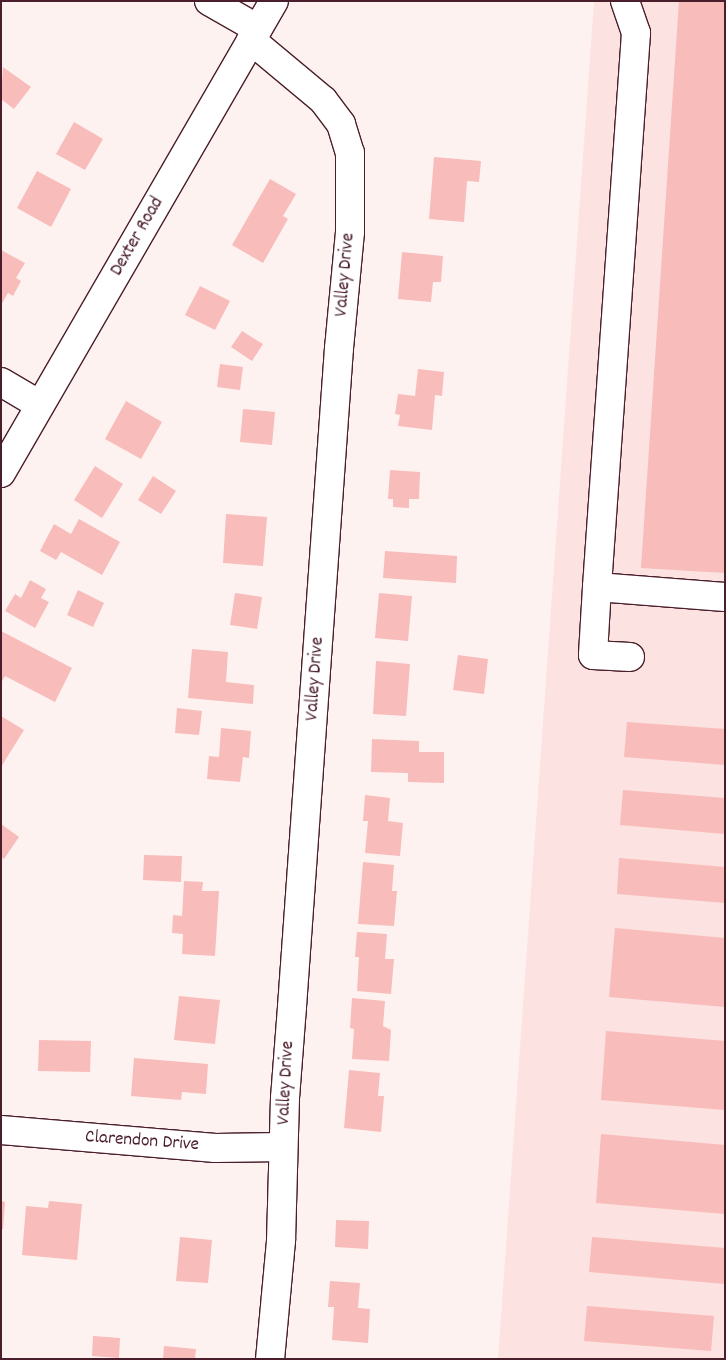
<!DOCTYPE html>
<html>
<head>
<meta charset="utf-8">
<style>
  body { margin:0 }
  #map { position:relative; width:726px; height:1360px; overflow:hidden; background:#fef2f1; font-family:Dekko,sans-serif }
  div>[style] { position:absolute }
  .built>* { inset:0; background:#fce2e0 }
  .building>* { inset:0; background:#f8bcba }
  .roads { filter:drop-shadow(1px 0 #4a1f2b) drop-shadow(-1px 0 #4a1f2b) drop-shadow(0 1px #4a1f2b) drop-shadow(0 -1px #4a1f2b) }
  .minor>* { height:28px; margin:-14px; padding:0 14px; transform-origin:14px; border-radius:14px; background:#fff }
  .major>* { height:28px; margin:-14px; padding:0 14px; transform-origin:14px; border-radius:14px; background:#fff }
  span { translate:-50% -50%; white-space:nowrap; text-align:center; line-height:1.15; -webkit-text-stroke:4px #fff; paint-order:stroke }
  .street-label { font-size:19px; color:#4a1f2b }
  .frame { position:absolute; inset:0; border:2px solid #4a1f2b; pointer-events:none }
</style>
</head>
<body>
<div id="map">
  <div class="built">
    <div style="clip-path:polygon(594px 1px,725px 1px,725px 1359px,498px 1359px)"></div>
  </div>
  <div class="building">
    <div style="clip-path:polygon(679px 1px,725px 1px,725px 573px,641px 568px)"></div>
    <div style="clip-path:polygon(3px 67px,31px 87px,14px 109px,1px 99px)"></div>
    <div style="clip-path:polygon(74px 122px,103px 139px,85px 170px,56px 154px)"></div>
    <div style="clip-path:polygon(434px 157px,481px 161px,479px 182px,467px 181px,464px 222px,429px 219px)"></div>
    <div style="clip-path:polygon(37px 171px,71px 189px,51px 227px,17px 208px)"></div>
    <div style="clip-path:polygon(270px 179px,296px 194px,283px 216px,288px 219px,263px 263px,232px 245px)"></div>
    <div style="clip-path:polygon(1px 250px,25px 263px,16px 278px,21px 281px,13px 296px,8px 293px,1px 305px)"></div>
    <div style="clip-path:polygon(402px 252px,443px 256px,441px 282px,433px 282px,431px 302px,398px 299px)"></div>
    <div style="clip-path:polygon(200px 286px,230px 301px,215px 330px,185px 315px)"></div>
    <div style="clip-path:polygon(242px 331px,263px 344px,252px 361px,231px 347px)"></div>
    <div style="clip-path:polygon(220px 364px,243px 367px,240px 390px,217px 387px)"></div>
    <div style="clip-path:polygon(418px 369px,444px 372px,442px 396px,435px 395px,432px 430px,398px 426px,400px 415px,395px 414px,398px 394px,415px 396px)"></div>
    <div style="clip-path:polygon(126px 401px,162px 422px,141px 459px,105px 439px)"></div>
    <div style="clip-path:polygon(243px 409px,275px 412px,272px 445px,240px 442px)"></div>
    <div style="clip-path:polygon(95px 466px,123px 484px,102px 518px,74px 500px)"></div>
    <div style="clip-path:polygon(390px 470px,420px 472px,419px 499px,409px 499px,409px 508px,393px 507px,393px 499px,388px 499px)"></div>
    <div style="clip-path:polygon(153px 476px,176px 491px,161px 514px,138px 500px)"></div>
    <div style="clip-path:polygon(226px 514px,267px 517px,263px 566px,223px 563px)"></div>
    <div style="clip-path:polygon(79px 519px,120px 542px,102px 575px,61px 552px,56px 560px,40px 551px,54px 524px,71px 534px)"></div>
    <div style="clip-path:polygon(385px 551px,457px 556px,456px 583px,383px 578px)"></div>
    <div style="clip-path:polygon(30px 580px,46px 589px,41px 598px,49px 602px,35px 628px,5px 611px,15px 594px,21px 598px)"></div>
    <div style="clip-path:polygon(78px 590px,104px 603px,93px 627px,67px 615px)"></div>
    <div style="clip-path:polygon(235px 593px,262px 597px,257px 629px,230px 625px)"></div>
    <div style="clip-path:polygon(379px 593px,412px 596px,408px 641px,375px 638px)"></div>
    <div style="clip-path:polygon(1px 631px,72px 668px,55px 702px,5px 676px,1px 683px)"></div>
    <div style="clip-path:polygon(192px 649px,228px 652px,226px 682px,254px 685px,253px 704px,188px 698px)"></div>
    <div style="clip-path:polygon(458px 655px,488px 659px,484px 694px,453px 690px)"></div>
    <div style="clip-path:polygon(376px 661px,410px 664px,406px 716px,373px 714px)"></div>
    <div style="clip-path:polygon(177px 708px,202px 711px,199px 735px,175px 733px)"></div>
    <div style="clip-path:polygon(1px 716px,24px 730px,1px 767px)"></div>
    <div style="clip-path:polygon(627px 722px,725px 729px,725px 765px,624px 757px)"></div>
    <div style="clip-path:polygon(221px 728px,251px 731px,249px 758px,243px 757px,240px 782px,207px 779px,209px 756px,219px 757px)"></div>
    <div style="clip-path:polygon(372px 739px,419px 741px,419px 752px,444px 752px,444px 783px,408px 782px,408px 773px,371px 772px)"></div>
    <div style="clip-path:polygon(623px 790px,725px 798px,725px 834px,620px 825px)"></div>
    <div style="clip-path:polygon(365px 795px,390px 798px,388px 821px,403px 823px,400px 856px,365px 853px,368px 821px,363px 821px)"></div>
    <div style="clip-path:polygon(1px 824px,19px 837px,4px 859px,1px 857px)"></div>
    <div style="clip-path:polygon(144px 855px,182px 856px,181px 882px,143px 880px)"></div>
    <div style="clip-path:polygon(619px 858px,725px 867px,725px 903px,617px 894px)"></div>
    <div style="clip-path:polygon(363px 862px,394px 865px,392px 891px,397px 891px,394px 926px,358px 924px)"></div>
    <div style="clip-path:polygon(184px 881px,203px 882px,202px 891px,219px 891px,215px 956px,182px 954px,183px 934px,172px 933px,173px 915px,182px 916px)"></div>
    <div style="clip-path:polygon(615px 928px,725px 938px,725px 1007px,609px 997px)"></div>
    <div style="clip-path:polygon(357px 932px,387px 934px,385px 959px,394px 959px,391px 994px,357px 991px,359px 957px,355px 957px)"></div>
    <div style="clip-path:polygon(179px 996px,220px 1000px,215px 1044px,174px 1040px)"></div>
    <div style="clip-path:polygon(352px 998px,385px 1001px,383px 1026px,391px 1030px,389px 1061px,352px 1059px,354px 1029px,350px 1028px)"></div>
    <div style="clip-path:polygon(606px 1031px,725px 1041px,725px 1110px,601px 1100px)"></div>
    <div style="clip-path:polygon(39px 1040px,91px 1041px,90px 1072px,38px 1071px)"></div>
    <div style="clip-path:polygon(134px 1058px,208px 1064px,206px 1094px,182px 1092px,181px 1100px,131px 1096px)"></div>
    <div style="clip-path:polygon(349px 1070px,380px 1073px,378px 1096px,384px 1096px,381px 1132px,344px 1128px)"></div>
    <div style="clip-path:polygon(601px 1134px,725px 1145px,725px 1214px,596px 1203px)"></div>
    <div style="clip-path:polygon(1px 1201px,5px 1202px,3px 1229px,1px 1229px)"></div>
    <div style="clip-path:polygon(49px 1201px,82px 1204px,77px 1260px,22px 1255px,26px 1206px,48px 1208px)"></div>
    <div style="clip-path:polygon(336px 1220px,369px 1221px,368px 1249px,335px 1247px)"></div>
    <div style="clip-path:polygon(180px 1237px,212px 1240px,208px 1283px,176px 1281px)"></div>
    <div style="clip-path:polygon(592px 1237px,725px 1248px,725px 1284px,589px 1272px)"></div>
    <div style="clip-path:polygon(330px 1281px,360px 1283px,358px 1308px,370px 1309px,368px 1343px,332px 1340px,334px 1307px,328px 1307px)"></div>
    <div style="clip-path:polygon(587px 1306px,714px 1316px,711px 1351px,584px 1341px)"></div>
    <div style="clip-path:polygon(93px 1336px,120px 1338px,119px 1358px,92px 1356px)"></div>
    <div style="clip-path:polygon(164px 1346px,196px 1349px,195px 1359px,163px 1359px)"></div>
  </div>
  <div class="roads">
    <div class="minor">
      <div style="left:209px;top:1px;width:56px;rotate:29.7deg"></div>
      <div style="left:625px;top:1px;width:34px;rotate:71deg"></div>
      <div style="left:636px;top:33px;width:555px;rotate:94.03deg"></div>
      <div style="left:597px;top:587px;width:128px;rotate:4.5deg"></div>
      <div style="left:251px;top:40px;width:94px;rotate:39.8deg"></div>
      <div style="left:323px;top:100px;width:30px;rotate:53deg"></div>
      <div style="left:341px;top:124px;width:30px;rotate:73deg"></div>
      <div style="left:350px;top:153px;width:79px;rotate:90deg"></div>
      <div style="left:350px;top:232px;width:117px;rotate:95.4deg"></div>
      <div style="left:339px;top:348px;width:661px;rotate:94.08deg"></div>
      <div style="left:292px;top:1007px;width:91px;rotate:94.4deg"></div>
      <div style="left:285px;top:1098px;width:143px;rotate:91.6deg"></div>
      <div style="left:281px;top:1241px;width:119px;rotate:95.3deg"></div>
      <div style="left:1px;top:382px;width:45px;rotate:30.5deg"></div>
      <div style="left:597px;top:587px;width:68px;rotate:93.4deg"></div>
      <div style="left:593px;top:655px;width:37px;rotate:3deg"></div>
      <div style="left:1px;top:1130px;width:215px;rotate:4.8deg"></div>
      <div style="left:215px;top:1148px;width:68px;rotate:-0.8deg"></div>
    </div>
    <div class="major">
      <div style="left:1px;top:473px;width:545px;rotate:-59.96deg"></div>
    </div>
  </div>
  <div class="street-label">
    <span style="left:138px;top:237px;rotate:-60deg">Dexter Road</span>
    <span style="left:346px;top:275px;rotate:-85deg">Valley Drive</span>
    <span style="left:316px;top:679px;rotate:-86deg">Valley Drive</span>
    <span style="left:287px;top:1083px;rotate:-87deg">Valley Drive</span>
    <span style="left:142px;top:1142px;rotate:4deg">Clarendon Drive</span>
  </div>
  <div class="frame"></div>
</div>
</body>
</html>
